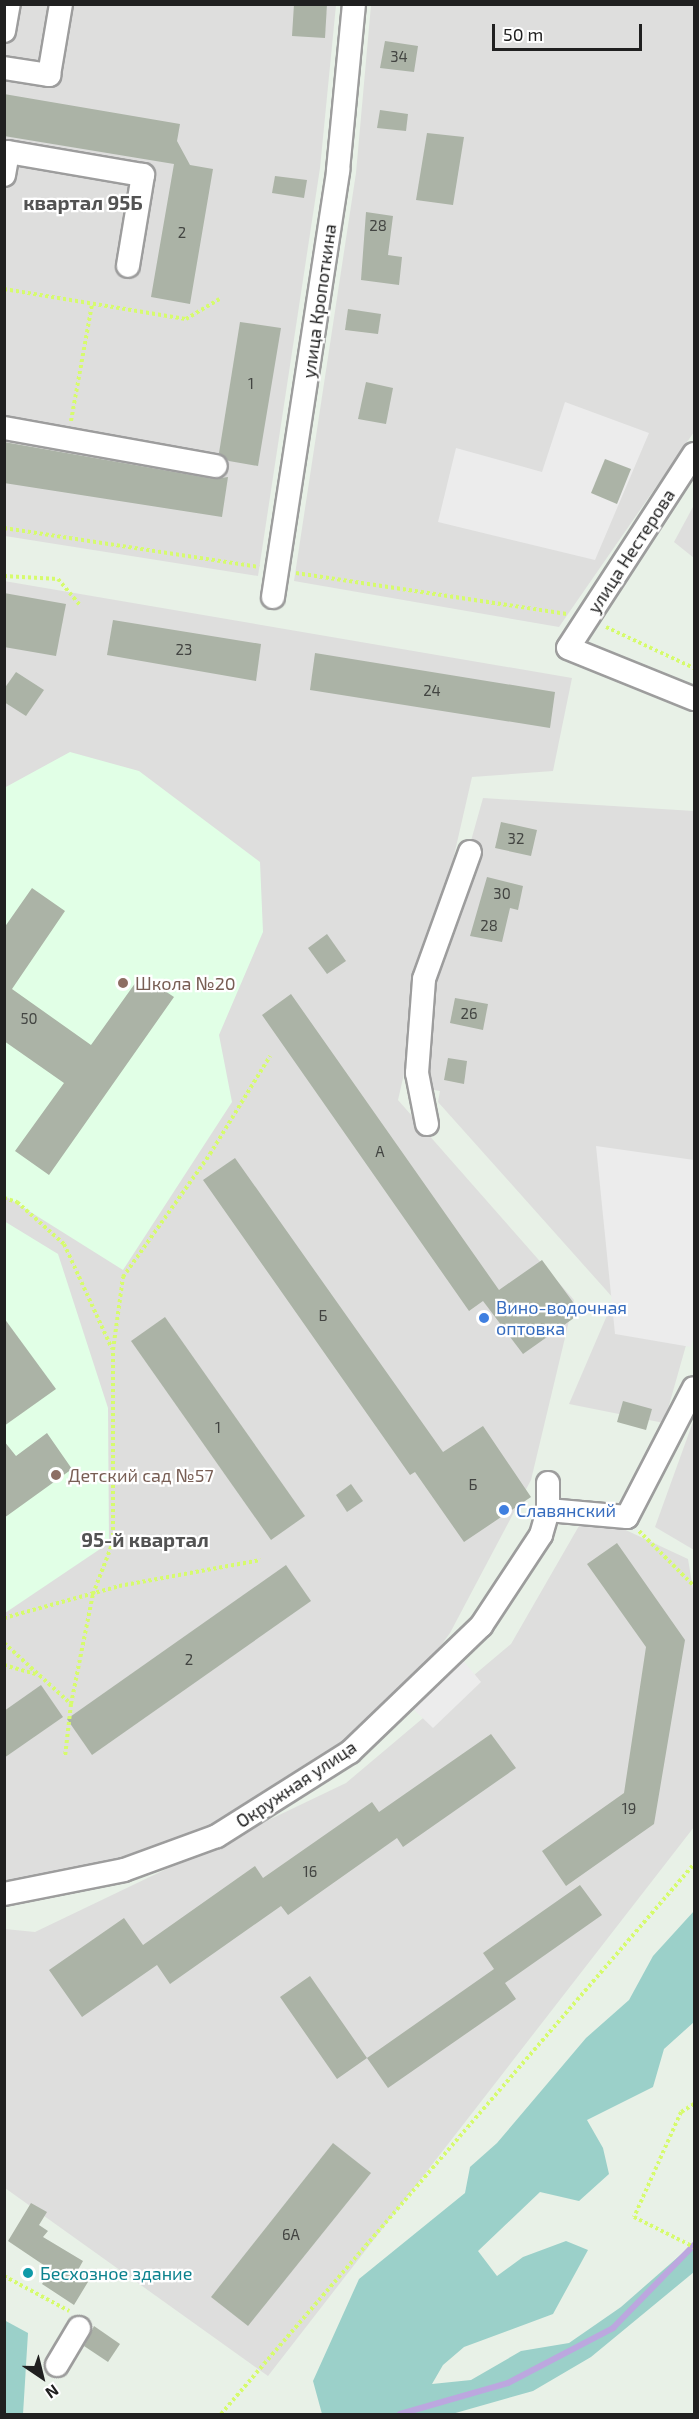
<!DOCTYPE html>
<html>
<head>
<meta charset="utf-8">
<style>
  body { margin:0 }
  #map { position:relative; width:699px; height:2419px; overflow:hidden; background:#e8f1e7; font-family:"Exo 2",sans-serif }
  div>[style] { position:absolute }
  .residential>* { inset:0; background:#dededd }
  .education>* { inset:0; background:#e1ffe6 }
  .forest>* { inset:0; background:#9bd0c9 }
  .parking>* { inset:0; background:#ececec }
  .stream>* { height:6px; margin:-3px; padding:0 3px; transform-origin:3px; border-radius:3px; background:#bca7df }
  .building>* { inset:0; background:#abb3a6 }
  .path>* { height:4px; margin-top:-2px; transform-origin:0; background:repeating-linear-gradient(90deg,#d6fb6d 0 3px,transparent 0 6px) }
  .roads { filter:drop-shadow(2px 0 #9d9d9d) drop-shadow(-2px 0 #9d9d9d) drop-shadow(0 2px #9d9d9d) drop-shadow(0 -2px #9d9d9d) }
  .minor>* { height:22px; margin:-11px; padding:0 11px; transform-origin:11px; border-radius:11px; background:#fff }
  .dots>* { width:16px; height:16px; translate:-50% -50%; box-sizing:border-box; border:3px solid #fff; border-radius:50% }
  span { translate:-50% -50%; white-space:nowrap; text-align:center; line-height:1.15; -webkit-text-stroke:4.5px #fff; paint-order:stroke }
  .number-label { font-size:15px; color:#434542 }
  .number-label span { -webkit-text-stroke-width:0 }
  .street-label { font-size:18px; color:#202020 }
  .education-label { font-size:18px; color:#785e54 }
  .left { translate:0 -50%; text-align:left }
  .shop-label { font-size:18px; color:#366cbe }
  .culture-label { font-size:18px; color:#0d838f }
  .neighbourhood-label { font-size:20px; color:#535353; font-weight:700 }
  .frame { position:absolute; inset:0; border:6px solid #202020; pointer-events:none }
  .north { position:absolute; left:12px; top:2347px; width:60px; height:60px; -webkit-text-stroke:4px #fff; paint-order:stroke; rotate:145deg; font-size:16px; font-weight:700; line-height:24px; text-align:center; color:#202020 }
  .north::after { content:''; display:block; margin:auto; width:21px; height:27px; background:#202020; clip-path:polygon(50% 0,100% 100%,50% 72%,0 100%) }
  .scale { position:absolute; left:492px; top:24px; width:150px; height:27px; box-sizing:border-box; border:3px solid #202020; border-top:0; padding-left:8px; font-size:18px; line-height:21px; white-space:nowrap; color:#202020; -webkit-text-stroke:4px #fff; paint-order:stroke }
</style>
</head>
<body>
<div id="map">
  <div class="residential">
    <div style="clip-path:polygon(4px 5px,336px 5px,320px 168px,258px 576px,5px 536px)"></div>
    <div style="clip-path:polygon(371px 5px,694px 5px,694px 432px,559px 627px,294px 581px,356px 173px)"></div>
    <div style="clip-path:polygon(694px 505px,694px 558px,674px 542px)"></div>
    <div style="clip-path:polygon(4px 581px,572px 678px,553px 771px,472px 777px,398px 1100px,574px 1300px,531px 1480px,450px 1633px,374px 1737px,171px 1846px,5px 1886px)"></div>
    <div style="clip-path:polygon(483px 798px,694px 811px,694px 1317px,664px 1423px,569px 1404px,614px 1299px,438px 1102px,440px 1091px,428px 1089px,435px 969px)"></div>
    <div style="clip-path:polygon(694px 1419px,694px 1550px,655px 1527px)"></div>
    <div style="clip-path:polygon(587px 1512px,688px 1559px,694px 1595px,694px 1827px,268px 2376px,5px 2188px,5px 1929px,35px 1932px,346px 1783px,511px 1644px)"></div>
  </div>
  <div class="education">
    <div style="clip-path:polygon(70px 752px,139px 771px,260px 862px,263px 932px,219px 1035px,232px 1102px,123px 1270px,5px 1196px,4px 788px)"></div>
    <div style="clip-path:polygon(4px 1221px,58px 1254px,108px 1408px,109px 1543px,5px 1613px)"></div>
  </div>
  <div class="forest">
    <div style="clip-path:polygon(694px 1911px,694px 2022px,664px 2049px,653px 2087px,587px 2120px,603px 2148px,609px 2174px,579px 2201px,540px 2192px,478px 2251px,497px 2276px,523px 2257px,566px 2241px,588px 2250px,553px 2314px,464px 2347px,443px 2365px,432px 2384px,471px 2380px,521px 2351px,569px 2343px,621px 2307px,694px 2243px,694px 2272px,591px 2357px,533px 2391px,452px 2414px,322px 2414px,313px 2381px,359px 2279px,465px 2193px,470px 2167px,497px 2143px,586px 2038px,629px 2000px,653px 1956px)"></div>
    <div style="clip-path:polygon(4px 2320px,28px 2333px,23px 2414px,5px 2414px)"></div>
  </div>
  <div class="parking">
    <div style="clip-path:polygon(565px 402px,649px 433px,595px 560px,438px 522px,456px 448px,542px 472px)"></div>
    <div style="clip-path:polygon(596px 1146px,694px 1160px,694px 1336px,691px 1347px,615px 1334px)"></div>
    <div style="clip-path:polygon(461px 1658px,481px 1682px,433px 1728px,410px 1706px)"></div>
  </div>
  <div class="stream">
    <div style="left:400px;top:2414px;width:112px;rotate:-16deg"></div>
    <div style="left:508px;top:2383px;width:119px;rotate:-27.6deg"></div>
    <div style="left:613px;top:2328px;width:116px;rotate:-45.7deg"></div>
  </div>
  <div class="building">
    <div style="clip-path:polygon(294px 4px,327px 4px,325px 38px,292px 36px)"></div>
    <div style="clip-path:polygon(385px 41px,418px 46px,414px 72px,380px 68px)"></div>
    <div style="clip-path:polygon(4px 94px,180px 124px,177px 141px,190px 165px,213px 169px,190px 304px,151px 297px,174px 164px,4px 136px)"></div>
    <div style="clip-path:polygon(380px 110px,408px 114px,406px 131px,377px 128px)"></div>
    <div style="clip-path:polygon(427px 133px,464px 137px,453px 205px,416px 200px)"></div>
    <div style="clip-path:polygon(275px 176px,307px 180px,304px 198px,272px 193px)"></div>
    <div style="clip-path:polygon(366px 212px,393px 216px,388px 255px,402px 257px,399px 285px,361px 280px)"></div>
    <div style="clip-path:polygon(348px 309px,381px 314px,378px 334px,345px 330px)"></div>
    <div style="clip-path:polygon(240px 322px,281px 328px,258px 466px,229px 461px,219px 453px)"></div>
    <div style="clip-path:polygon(366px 382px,393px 388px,386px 424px,358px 419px)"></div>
    <div style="clip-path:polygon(4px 442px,214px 479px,228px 477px,222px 517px,4px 483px)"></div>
    <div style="clip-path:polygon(605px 459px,631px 469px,617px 504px,591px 493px)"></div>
    <div style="clip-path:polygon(4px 593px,66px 604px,56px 656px,4px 647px)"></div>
    <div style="clip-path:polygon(113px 620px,261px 644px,256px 681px,107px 655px)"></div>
    <div style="clip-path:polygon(315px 653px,555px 692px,550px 728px,310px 690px)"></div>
    <div style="clip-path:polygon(16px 672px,44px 690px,26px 716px,4px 702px,4px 689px)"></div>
    <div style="clip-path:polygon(501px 822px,537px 830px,531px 856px,495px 848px)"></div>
    <div style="clip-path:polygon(487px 877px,523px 886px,518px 910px,510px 908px,502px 942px,470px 936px)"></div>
    <div style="clip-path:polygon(32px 888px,65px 911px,12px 989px,91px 1045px,141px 975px,174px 997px,49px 1175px,15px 1151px,64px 1083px,4px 1041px,4px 928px)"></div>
    <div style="clip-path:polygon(327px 934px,346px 961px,327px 974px,308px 948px)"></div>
    <div style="clip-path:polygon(291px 994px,499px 1290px,542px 1260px,581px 1313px,523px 1354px,483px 1301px,469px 1311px,262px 1015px)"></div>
    <div style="clip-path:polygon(455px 998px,488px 1004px,483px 1030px,450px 1023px)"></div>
    <div style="clip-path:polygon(448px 1058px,467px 1061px,464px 1084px,444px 1080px)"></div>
    <div style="clip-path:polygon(235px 1158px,443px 1452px,483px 1426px,531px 1497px,464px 1542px,415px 1472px,410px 1475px,203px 1180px)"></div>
    <div style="clip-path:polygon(165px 1317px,305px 1516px,271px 1540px,131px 1341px)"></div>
    <div style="clip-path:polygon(4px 1318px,56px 1389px,4px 1426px)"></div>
    <div style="clip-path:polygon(623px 1401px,652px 1409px,646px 1430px,617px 1422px)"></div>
    <div style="clip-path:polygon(47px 1433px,72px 1469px,4px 1518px,4px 1441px,16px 1456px)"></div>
    <div style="clip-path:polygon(351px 1484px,363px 1501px,347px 1512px,336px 1495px)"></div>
    <div style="clip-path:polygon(617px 1543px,685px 1640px,654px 1824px,566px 1886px,542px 1851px,624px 1793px,646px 1647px,587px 1564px)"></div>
    <div style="clip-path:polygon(286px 1565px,311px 1601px,92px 1755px,67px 1719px)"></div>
    <div style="clip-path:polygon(41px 1685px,63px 1717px,4px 1758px,4px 1711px)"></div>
    <div style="clip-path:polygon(491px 1734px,516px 1768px,403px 1847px,397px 1838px,288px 1915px,281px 1906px,170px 1984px,157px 1965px,82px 2017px,49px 1970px,124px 1918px,143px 1945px,255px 1866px,263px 1878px,372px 1802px,379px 1812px)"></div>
    <div style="clip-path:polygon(580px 1885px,602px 1915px,505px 1983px,516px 1999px,388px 2088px,367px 2058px,337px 2079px,280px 1997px,310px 1976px,367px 2058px,494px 1969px,483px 1953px)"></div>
    <div style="clip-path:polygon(333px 2143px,371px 2173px,248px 2326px,211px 2297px)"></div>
    <div style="clip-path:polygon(31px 2203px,47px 2212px,39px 2225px,48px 2231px,43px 2237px,83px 2261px,78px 2270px,91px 2277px,74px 2305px,42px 2284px,51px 2270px,8px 2241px)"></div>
    <div style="clip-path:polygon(94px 2326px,120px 2344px,108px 2362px,84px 2346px)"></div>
  </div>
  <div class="path">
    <div style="left:4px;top:289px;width:184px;rotate:9.4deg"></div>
    <div style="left:186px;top:319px;width:39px;rotate:-31deg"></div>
    <div style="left:71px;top:421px;width:119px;rotate:-79.8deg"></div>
    <div style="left:4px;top:528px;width:258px;rotate:8.7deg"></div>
    <div style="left:296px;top:573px;width:274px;rotate:8.6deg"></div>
    <div style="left:4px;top:576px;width:54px;rotate:3.2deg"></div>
    <div style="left:58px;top:579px;width:35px;rotate:50deg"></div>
    <div style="left:606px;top:627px;width:97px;rotate:25deg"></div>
    <div style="left:4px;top:1198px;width:14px;rotate:17deg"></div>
    <div style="left:17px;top:1202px;width:63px;rotate:41.8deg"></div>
    <div style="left:64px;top:1244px;width:115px;rotate:65.4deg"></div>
    <div style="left:639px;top:1531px;width:78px;rotate:45deg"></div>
    <div style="left:4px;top:1618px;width:119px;rotate:-15.5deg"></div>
    <div style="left:119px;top:1586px;width:144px;rotate:-10.4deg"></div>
    <div style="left:4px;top:1643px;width:91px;rotate:42.3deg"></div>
    <div style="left:71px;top:1704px;width:53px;rotate:96.5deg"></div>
    <div style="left:4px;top:1665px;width:33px;rotate:16deg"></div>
    <div style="left:71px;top:1704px;width:112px;rotate:-78.7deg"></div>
    <div style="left:93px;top:1594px;width:56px;rotate:-69deg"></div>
    <div style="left:113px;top:1542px;width:192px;rotate:-90deg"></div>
    <div style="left:113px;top:1350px;width:74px;rotate:-82.2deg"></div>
    <div style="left:123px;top:1277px;width:151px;rotate:-54.7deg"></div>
    <div style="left:210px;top:1154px;width:115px;rotate:-58.5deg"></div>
    <div style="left:694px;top:2104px;width:15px;rotate:148deg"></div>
    <div style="left:681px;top:2112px;width:115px;rotate:114.1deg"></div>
    <div style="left:634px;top:2217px;width:67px;rotate:26.6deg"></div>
    <div style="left:4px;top:2276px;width:74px;rotate:28.3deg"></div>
    <div style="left:221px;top:2414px;width:725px;rotate:-49.3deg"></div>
  </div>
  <div class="roads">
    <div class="minor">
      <div style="left:4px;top:31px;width:27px;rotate:-80deg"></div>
      <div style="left:4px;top:68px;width:46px;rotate:8.8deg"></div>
      <div style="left:49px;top:75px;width:72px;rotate:-80.4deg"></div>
      <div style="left:4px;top:175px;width:23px;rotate:-80deg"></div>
      <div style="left:8px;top:152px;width:137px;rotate:9.7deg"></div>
      <div style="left:143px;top:175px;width:92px;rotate:99.4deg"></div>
      <div style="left:4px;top:428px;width:215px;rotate:10.2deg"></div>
      <div style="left:694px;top:454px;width:231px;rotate:123deg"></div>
      <div style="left:568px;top:648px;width:136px;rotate:22deg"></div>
      <div style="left:273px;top:597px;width:432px;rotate:-81.3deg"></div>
      <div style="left:338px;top:170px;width:167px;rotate:-84.5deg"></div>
      <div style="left:427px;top:1124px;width:52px;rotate:-101.1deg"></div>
      <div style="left:417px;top:1073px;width:94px;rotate:-85.7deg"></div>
      <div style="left:424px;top:979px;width:135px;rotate:-70.1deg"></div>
      <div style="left:548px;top:1510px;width:79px;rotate:5.1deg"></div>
      <div style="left:627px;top:1517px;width:145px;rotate:-62.6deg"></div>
      <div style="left:4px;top:1894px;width:122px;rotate:-11.3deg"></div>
      <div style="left:124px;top:1870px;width:99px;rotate:-20.1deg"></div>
      <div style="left:217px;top:1836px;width:157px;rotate:-32.3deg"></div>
      <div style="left:350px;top:1752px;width:182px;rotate:-43.9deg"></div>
      <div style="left:481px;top:1626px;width:109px;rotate:-56.6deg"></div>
      <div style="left:541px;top:1535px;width:26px;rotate:-74deg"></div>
      <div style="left:548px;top:1510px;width:27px;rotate:-90deg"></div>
      <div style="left:57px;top:2365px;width:43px;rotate:-59.3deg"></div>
    </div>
  </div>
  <div class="dots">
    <div style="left:123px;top:983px;background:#8d6e63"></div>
    <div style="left:484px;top:1318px;background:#3f7fe0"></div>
    <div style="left:56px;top:1475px;background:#8d6e63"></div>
    <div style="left:504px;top:1510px;background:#3f7fe0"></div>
    <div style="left:28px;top:2273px;background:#0f9aa8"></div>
  </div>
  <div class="number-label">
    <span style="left:399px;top:57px">34</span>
    <span style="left:378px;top:226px">28</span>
    <span style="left:182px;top:233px">2</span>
    <span style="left:251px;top:384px">1</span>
    <span style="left:184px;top:650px">23</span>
    <span style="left:432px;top:691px">24</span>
    <span style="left:516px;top:839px">32</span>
    <span style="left:502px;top:894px">30</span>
    <span style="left:489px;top:926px">28</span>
    <span style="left:469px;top:1014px">26</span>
    <span style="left:29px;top:1019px">50</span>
    <span style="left:380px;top:1152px">А</span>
    <span style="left:323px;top:1316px">Б</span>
    <span style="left:218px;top:1428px">1</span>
    <span style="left:473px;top:1485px">Б</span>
    <span style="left:189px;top:1660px">2</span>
    <span style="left:629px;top:1809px">19</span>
    <span style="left:310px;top:1872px">16</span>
    <span style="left:291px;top:2235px">6А</span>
  </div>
  <div class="street-label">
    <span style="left:319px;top:301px;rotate:-82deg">улица Кропоткина</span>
    <span style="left:631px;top:551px;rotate:-57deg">улица Нестерова</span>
    <span style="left:296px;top:1784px;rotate:-34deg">Окружная улица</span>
  </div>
  <div class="education-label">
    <span class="left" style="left:135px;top:983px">Школа №20</span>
    <span class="left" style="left:68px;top:1475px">Детский сад №57</span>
  </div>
  <div class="shop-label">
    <span class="left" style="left:496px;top:1318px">Вино-водочная<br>оптовка</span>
    <span class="left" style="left:516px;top:1510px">Славянский</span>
  </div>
  <div class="culture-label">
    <span class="left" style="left:40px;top:2273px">Бесхозное здание</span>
  </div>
  <div class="neighbourhood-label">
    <span style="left:83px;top:202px">квартал 95Б</span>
    <span style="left:145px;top:1539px">95-й квартал</span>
  </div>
  <div class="frame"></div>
  <div class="north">N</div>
  <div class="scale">50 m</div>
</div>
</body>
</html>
